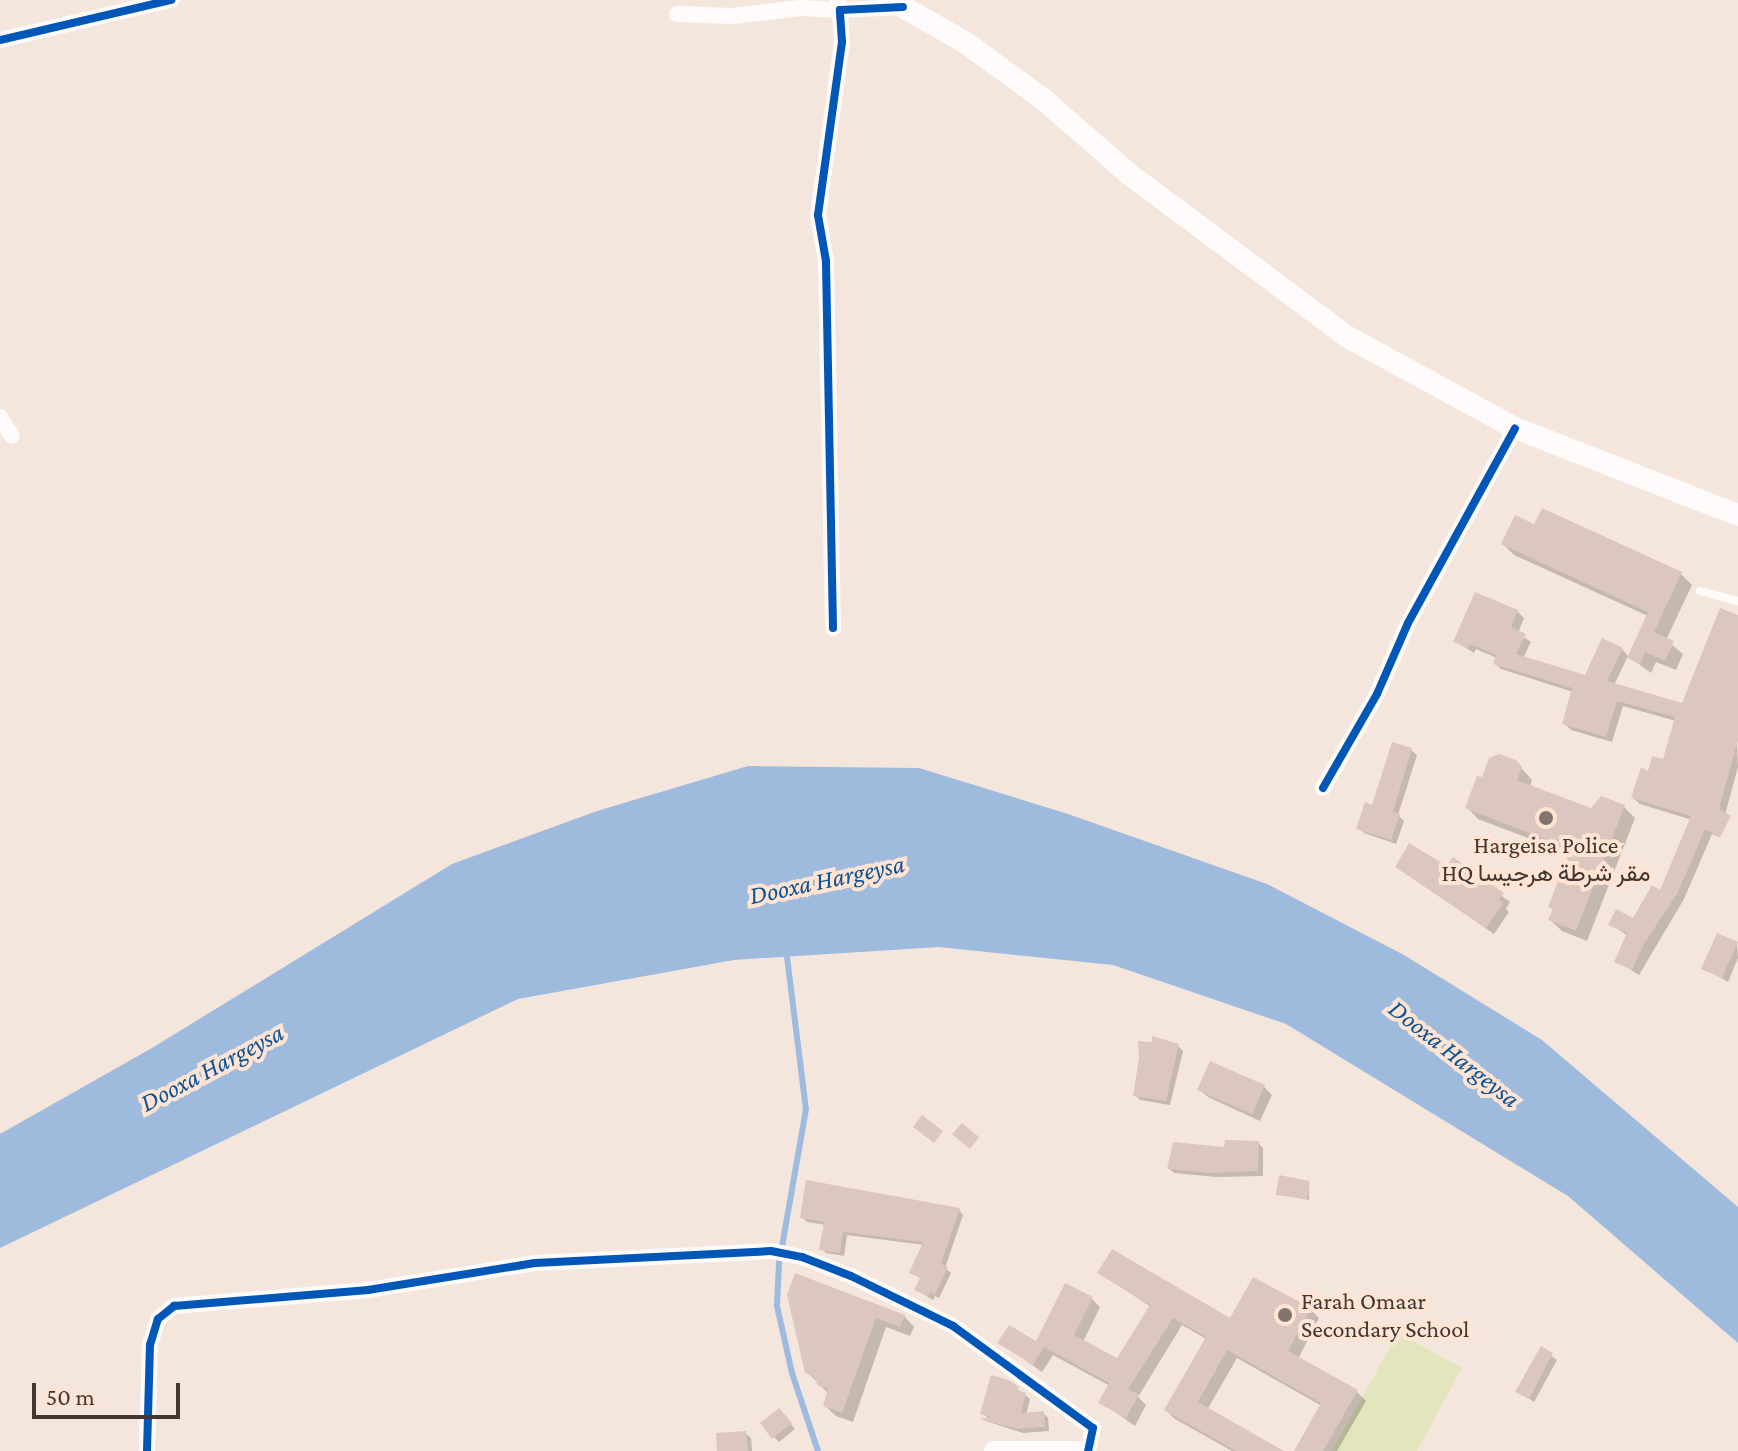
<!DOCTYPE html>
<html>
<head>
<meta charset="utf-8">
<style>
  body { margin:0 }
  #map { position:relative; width:1738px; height:1451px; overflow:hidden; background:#f5e6dd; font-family:"Crimson Pro",Vazirmatn,serif }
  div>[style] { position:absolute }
  .green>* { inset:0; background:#e3e5bd }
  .water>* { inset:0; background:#9ebbde }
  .shadow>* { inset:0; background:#0003 }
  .stream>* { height:6px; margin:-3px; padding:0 3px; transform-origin:3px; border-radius:3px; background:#9ebbde }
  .building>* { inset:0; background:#dcc6c0 }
  .service>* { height:8px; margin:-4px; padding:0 4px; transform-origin:4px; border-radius:4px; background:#fefbfa }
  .minor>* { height:16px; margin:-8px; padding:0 8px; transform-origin:8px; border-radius:8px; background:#fefbfa }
  .tertiary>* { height:20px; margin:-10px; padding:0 10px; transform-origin:10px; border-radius:10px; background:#fefbfa }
  .secondary>* { height:22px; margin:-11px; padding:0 11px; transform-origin:11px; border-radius:11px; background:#fefbfa }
  .cycleway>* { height:8px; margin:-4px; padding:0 4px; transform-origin:4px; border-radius:4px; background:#0057b8 }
  .dots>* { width:22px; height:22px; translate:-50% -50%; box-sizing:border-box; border:4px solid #ffe3d3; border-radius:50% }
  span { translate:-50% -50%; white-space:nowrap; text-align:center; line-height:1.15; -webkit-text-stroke:8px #ffe3d3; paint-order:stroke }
  .poi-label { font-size:24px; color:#413630 }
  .left { translate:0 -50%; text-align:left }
  .water-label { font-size:26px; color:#0c5394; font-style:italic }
  .scale { position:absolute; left:32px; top:1383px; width:148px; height:36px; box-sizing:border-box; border:4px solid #413630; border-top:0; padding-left:10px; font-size:24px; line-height:28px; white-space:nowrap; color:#413630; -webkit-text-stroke:6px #ffe3d3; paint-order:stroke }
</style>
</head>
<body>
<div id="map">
  <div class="green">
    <div style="clip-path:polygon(1398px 1333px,1462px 1368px,1417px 1451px,1332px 1451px)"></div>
  </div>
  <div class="water">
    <div style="clip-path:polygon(748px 766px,919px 768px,1068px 814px,1267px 884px,1404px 955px,1542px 1040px,1738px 1207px,1738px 1343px,1568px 1196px,1286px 1024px,1113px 965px,939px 947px,734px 960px,518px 999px,0 1248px,0 1134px,152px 1048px,452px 864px,597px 811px)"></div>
  </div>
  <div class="shadow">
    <div style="clip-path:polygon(1503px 544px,1681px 574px,1692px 585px,1666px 640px,1683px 654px,1676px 670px,1656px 662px,1651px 673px,1628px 656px,1614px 685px,1737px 742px,1738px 767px,1719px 837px,1712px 834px,1684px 899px,1639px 975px,1617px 961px,1628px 936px,1610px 924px,1634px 920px,1661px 892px,1692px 820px,1640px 804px,1633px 798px,1650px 773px,1664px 762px,1676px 721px,1623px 706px,1612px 742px,1571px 730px,1565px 724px,1573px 692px,1501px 669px,1495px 663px,1497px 658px,1476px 649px,1474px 653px,1455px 641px,1517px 611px,1524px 618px,1518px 633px,1531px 642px,1523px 658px,1586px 678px,1622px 649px,1629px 657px,1648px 616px,1514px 555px)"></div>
    <div style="clip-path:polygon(1411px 750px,1417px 755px,1398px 815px,1404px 821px,1396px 844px,1364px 833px,1359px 828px)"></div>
    <div style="clip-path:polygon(1515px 761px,1532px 780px,1530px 787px,1592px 810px,1624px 807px,1635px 818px,1587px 941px,1562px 931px,1550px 920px,1554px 911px,1550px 907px,1570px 854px,1478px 819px,1467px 807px,1483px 780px)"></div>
    <div style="clip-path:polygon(1454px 860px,1510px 902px,1506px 909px,1509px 912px,1494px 934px,1397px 867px,1447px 869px)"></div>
    <div style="clip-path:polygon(1737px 944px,1738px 958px,1728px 982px,1704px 968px)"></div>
    <div style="clip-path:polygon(1178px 1046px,1183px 1051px,1170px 1105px,1140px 1100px,1135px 1095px)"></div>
    <div style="clip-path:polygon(1264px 1087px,1272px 1095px,1260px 1121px,1208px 1097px,1199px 1089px)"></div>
    <div style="clip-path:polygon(1258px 1143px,1263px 1148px,1263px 1176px,1216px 1177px,1174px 1173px,1169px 1168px,1226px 1149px)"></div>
    <div style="clip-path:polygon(1309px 1183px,1309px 1200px,1278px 1194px)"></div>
    <div style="clip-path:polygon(959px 1210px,963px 1215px,945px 1268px,951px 1273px,939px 1298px,935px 1296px,933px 1300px,916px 1290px,921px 1279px,911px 1272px,924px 1245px,847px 1235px,844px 1256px,826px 1253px,822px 1249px,826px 1225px,807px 1222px,803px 1218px)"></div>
    <div style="clip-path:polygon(1100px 1273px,1231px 1321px,1310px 1309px,1319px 1318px,1298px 1359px,1357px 1392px,1366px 1401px,1337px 1451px,1296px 1451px,1322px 1406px,1237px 1358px,1207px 1410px,1280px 1451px,1232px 1451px,1175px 1419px,1166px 1410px,1206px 1339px,1182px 1325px,1138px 1397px,1146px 1405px,1135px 1426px,1101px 1402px,1110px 1386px,1053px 1355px,1042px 1372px,1000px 1342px,1037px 1344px,1091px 1298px,1100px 1307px,1083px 1342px,1118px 1360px,1151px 1307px)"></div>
    <div style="clip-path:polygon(789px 1296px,904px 1316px,914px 1327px,910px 1336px,886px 1327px,853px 1422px,836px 1416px,825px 1406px,829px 1394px,807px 1372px)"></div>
    <div style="clip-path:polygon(1541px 1349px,1557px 1360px,1534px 1402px,1518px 1391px)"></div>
    <div style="clip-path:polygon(1017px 1389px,1030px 1399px,1026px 1415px,1043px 1413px,1048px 1418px,1049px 1431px,1023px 1433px,983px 1420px,989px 1419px,983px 1413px)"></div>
    <div style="clip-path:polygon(784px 1416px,795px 1429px,779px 1442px,774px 1437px)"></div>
    <div style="clip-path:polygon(745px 1433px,751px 1438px,752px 1451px,719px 1451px)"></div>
  </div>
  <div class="stream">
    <div style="left:786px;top:949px;width:161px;rotate:82.9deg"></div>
    <div style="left:806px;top:1109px;width:156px;rotate:99.9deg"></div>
    <div style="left:779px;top:1263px;width:43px;rotate:92.7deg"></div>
    <div style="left:777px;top:1306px;width:69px;rotate:77.4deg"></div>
    <div style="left:792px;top:1373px;width:82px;rotate:71.6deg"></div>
  </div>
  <div class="building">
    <div style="clip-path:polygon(1542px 508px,1682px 572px,1654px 632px,1674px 641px,1665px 661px,1645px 652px,1640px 664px,1627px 658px,1648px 612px,1501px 544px,1515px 515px,1534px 524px)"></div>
    <div style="clip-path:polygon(1475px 592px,1518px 610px,1511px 627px,1526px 634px,1516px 654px,1585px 675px,1602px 638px,1623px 648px,1607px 681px,1682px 703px,1720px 608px,1738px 615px,1738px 740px,1719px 809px,1731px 816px,1720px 837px,1705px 829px,1678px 892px,1644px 944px,1632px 970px,1614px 962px,1627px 933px,1608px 925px,1616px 909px,1633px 918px,1652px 885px,1660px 890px,1691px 816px,1631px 798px,1641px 767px,1648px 771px,1652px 756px,1663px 759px,1675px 717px,1617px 701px,1606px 737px,1562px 724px,1572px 688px,1493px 664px,1496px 655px,1470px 644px,1468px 648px,1453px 642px)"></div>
    <div style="clip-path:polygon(1392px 742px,1412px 748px,1393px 812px,1400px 814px,1391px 840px,1356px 829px,1365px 802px,1372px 805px)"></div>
    <div style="clip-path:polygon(1499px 754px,1516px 760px,1522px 767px,1517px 780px,1591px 808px,1601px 796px,1625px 805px,1576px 931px,1548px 920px,1553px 909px,1548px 907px,1570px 849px,1465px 808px,1477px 776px,1482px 777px,1489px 758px)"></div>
    <div style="clip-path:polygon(1409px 843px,1447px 866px,1453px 857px,1504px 893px,1499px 900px,1503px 903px,1486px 928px,1395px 867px)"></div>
    <div style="clip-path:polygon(1717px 933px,1738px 942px,1722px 978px,1701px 969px)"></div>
    <div style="clip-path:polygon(1152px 1036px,1179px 1044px,1166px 1101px,1133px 1096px,1139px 1058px,1138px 1041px,1152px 1042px)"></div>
    <div style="clip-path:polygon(1210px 1061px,1265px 1085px,1252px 1114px,1197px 1090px)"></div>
    <div style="clip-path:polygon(922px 1115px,943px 1131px,934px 1143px,913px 1127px)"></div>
    <div style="clip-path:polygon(962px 1123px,979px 1137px,970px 1149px,952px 1134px)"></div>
    <div style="clip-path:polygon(1225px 1140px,1259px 1141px,1258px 1171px,1210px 1173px,1167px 1169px,1173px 1142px,1224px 1147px)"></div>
    <div style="clip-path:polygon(1279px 1175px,1310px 1181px,1307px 1199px,1276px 1195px)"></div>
    <div style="clip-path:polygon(806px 1180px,960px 1208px,941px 1264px,948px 1267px,935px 1295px,930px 1292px,928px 1296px,914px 1290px,920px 1278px,909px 1273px,923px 1242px,843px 1232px,840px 1253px,819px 1250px,824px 1222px,800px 1218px)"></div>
    <div style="clip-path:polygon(1112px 1249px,1230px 1318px,1253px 1277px,1311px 1308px,1288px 1351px,1358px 1390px,1323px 1451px,1294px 1451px,1321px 1403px,1227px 1350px,1198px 1402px,1284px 1451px,1236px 1451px,1164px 1410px,1206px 1337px,1173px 1318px,1128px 1389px,1139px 1395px,1126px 1418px,1098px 1403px,1109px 1383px,1044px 1347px,1033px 1365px,997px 1343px,1009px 1325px,1036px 1341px,1065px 1283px,1093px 1297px,1074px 1335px,1117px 1358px,1150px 1305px,1097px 1273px)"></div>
    <div style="clip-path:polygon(795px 1273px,905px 1315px,900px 1327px,876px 1318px,842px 1413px,823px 1406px,828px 1388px,818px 1386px,814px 1377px,805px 1373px,787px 1295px)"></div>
    <div style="clip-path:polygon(1541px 1346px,1553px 1353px,1529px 1399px,1515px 1392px)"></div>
    <div style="clip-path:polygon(991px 1375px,1009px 1380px,1019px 1387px,1017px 1390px,1026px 1393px,1021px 1413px,1044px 1411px,1045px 1427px,1018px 1429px,979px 1419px,991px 1417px,980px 1414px)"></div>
    <div style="clip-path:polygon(779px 1408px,792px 1423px,772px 1439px,760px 1423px)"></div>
    <div style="clip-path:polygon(746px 1431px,748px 1451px,717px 1451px,716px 1433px)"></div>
  </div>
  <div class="service">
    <div style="left:1700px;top:591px;width:39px;rotate:15deg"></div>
  </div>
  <div class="minor">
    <div style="left:677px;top:14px;width:56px;rotate:2deg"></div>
    <div style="left:733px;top:16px;width:68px;rotate:-6.7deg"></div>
    <div style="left:801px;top:8px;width:39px;rotate:3deg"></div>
    <div style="left:840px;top:10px;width:10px;rotate:-101deg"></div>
    <div style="left:0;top:40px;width:176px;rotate:-13.2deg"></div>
    <div style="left:0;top:417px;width:22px;rotate:58deg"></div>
    <div style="left:833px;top:628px;width:367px;rotate:-91.1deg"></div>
    <div style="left:826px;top:261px;width:47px;rotate:-99.9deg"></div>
    <div style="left:818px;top:215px;width:175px;rotate:-82.1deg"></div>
    <div style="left:842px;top:42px;width:32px;rotate:-94deg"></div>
    <div style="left:840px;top:10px;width:63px;rotate:-2.7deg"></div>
    <div style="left:1323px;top:788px;width:108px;rotate:-60.1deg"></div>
    <div style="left:1377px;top:694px;width:77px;rotate:-66.4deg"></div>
    <div style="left:1408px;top:623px;width:222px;rotate:-61.2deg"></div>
    <div style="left:147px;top:1451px;width:106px;rotate:-88.4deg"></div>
    <div style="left:150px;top:1345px;width:27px;rotate:-73deg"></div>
    <div style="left:158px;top:1319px;width:21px;rotate:-39deg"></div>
    <div style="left:174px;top:1306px;width:195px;rotate:-4.7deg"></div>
    <div style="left:368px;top:1290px;width:169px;rotate:-9.2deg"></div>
    <div style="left:535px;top:1263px;width:236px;rotate:-2.9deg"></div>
    <div style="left:771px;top:1251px;width:32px;rotate:11deg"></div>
    <div style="left:802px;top:1257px;width:53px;rotate:21.2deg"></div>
    <div style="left:851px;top:1276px;width:114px;rotate:26.1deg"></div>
    <div style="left:953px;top:1326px;width:173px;rotate:36.1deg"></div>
    <div style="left:1093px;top:1428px;width:24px;rotate:102deg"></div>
  </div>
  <div class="tertiary">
    <div style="left:994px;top:1451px;width:85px"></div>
  </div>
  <div class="secondary">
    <div style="left:902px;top:0;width:7px;rotate:82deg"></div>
    <div style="left:903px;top:7px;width:73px;rotate:29.7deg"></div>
    <div style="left:966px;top:43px;width:95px;rotate:36deg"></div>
    <div style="left:1043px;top:99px;width:114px;rotate:41.1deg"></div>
    <div style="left:1129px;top:174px;width:271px;rotate:36.7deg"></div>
    <div style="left:1346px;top:336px;width:192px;rotate:28.6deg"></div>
    <div style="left:1515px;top:428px;width:239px;rotate:21.3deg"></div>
  </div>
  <div class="cycleway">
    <div style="left:0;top:40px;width:176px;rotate:-13.2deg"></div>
    <div style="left:833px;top:628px;width:367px;rotate:-91.1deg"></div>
    <div style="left:826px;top:261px;width:47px;rotate:-99.9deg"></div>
    <div style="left:818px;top:215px;width:175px;rotate:-82.1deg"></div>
    <div style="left:842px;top:42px;width:32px;rotate:-94deg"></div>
    <div style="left:840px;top:10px;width:63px;rotate:-2.7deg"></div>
    <div style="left:1323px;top:788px;width:108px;rotate:-60.1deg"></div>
    <div style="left:1377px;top:694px;width:77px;rotate:-66.4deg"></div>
    <div style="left:1408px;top:623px;width:222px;rotate:-61.2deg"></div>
    <div style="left:147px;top:1451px;width:106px;rotate:-88.4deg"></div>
    <div style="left:150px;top:1345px;width:27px;rotate:-73deg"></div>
    <div style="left:158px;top:1319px;width:21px;rotate:-39deg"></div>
    <div style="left:174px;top:1306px;width:195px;rotate:-4.7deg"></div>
    <div style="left:368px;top:1290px;width:169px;rotate:-9.2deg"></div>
    <div style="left:535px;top:1263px;width:236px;rotate:-2.9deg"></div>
    <div style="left:771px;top:1251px;width:32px;rotate:11deg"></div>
    <div style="left:802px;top:1257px;width:53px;rotate:21.2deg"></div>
    <div style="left:851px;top:1276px;width:114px;rotate:26.1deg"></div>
    <div style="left:953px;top:1326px;width:173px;rotate:36.1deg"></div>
    <div style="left:1093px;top:1428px;width:24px;rotate:102deg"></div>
  </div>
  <div class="dots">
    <div style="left:1546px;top:818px;background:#80746d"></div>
    <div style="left:1285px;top:1315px;background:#80746d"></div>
  </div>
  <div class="poi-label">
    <span style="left:1546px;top:859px">Hargeisa Police<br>HQ مقر شرطة هرجيسا</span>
    <span class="left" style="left:1301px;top:1315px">Farah Omaar<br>Secondary School</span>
  </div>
  <div class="water-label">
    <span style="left:827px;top:880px;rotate:-12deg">Dooxa Hargeysa</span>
    <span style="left:1454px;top:1054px;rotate:38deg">Dooxa Hargeysa</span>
    <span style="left:212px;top:1068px;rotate:-28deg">Dooxa Hargeysa</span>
  </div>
  <div class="scale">50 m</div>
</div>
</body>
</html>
